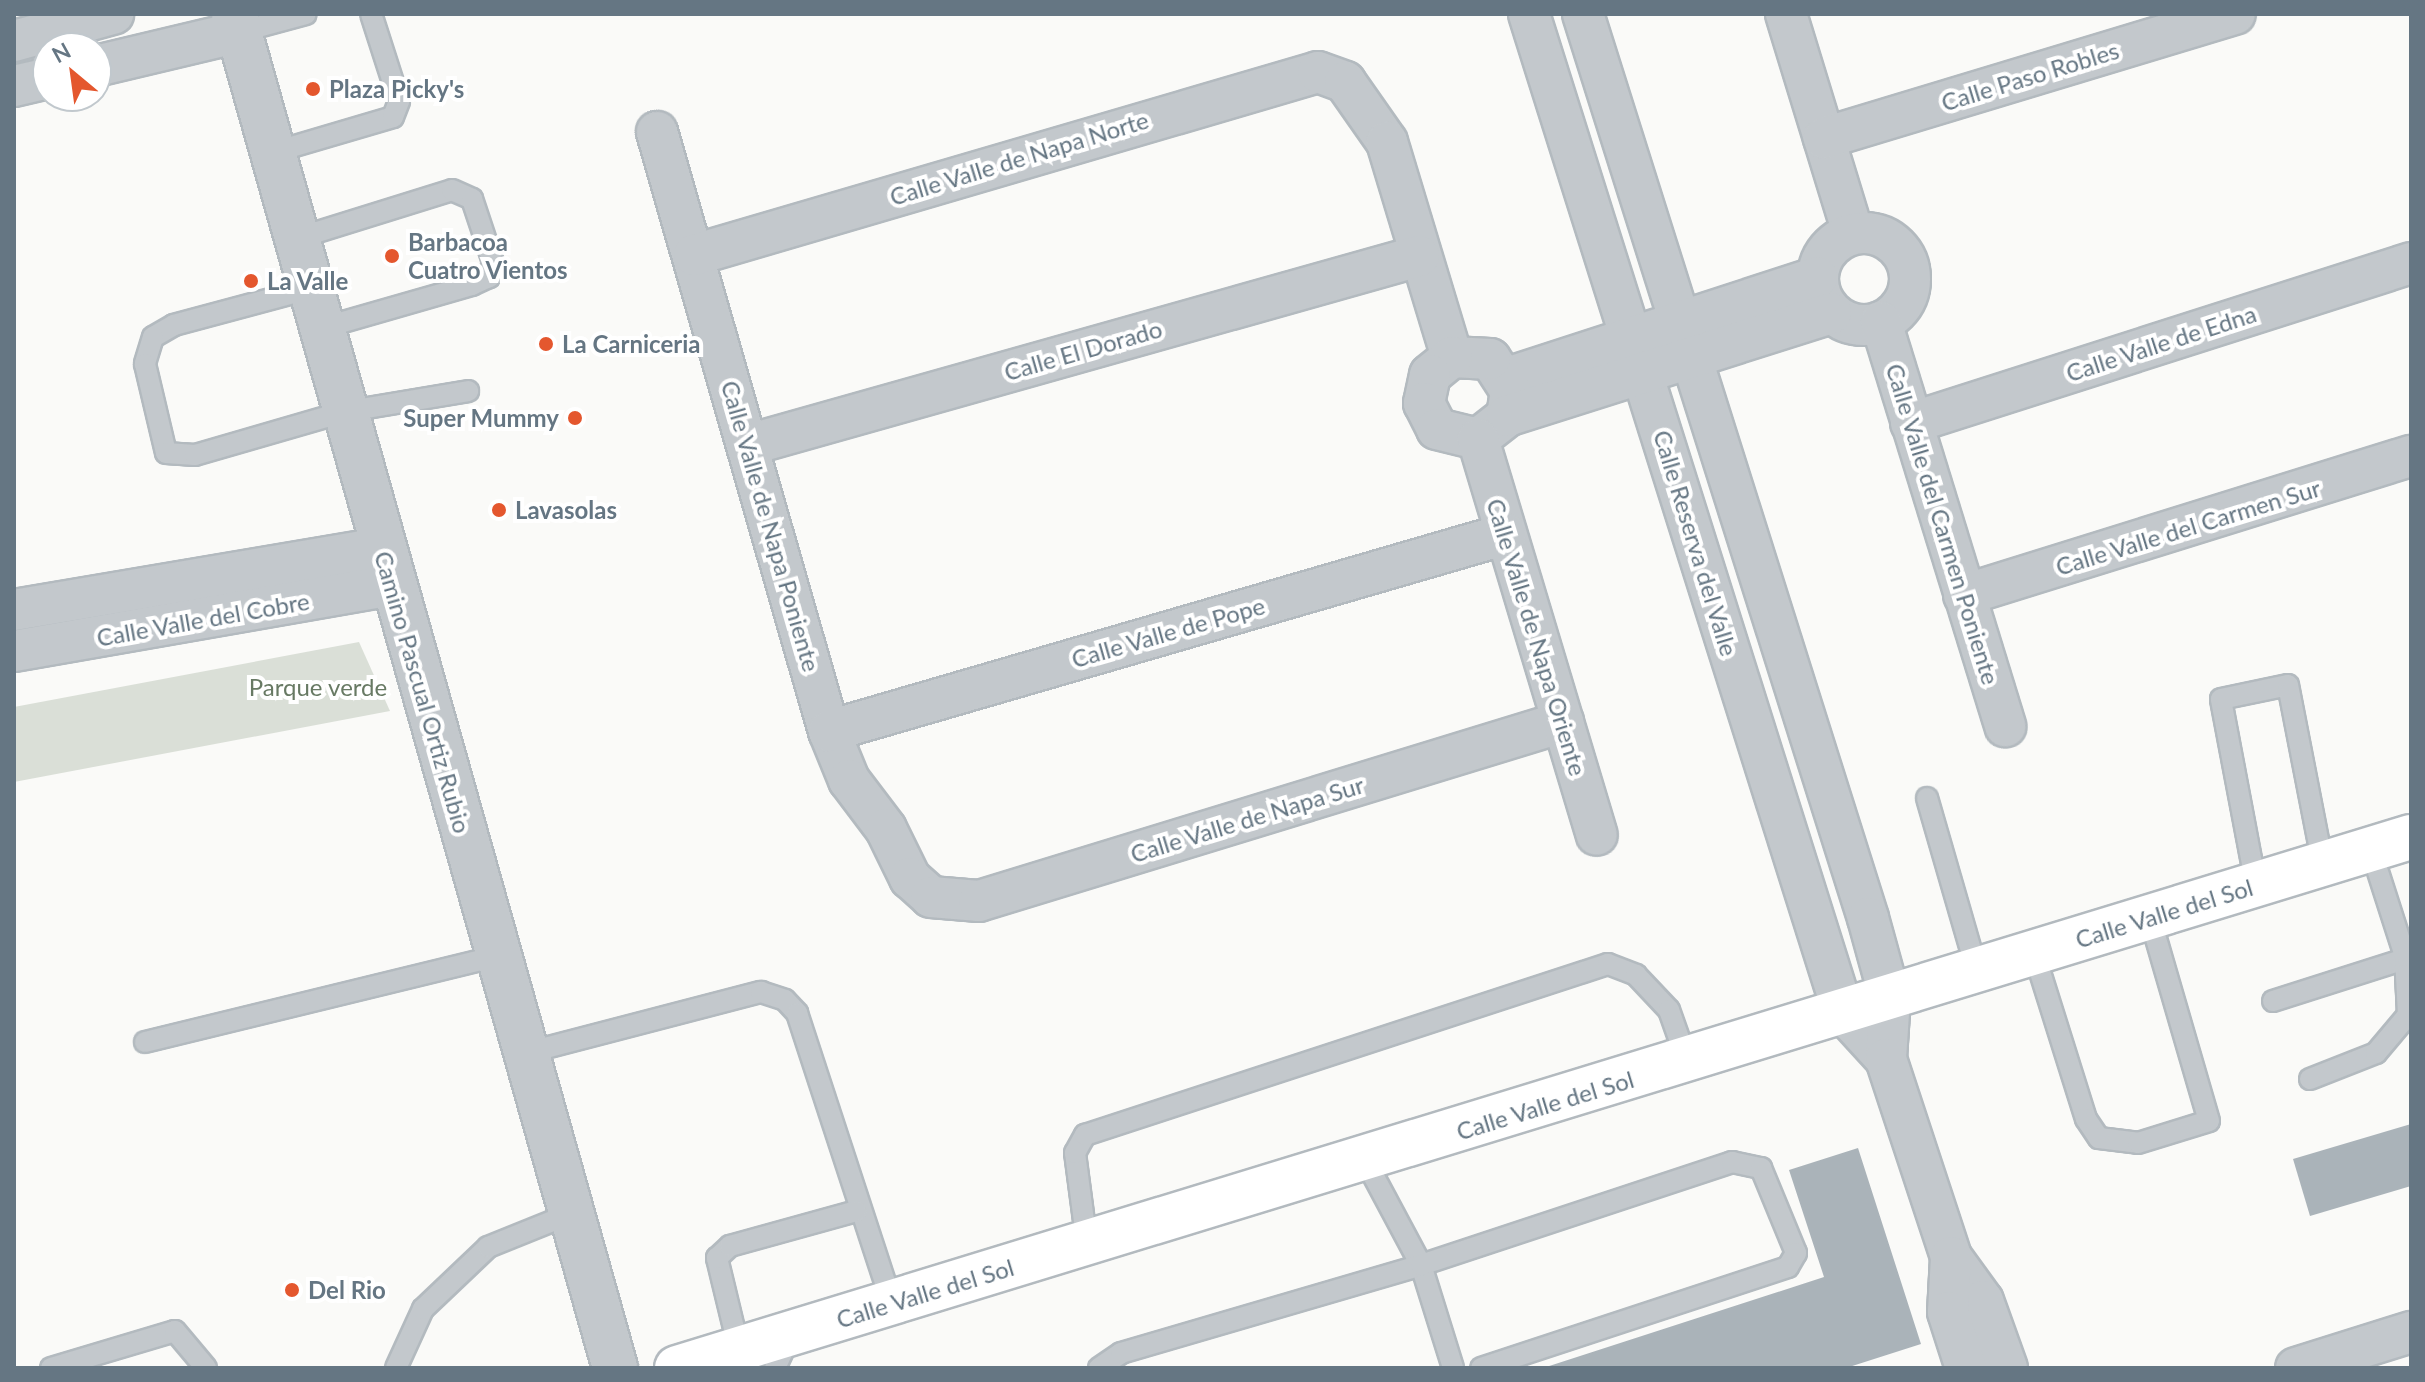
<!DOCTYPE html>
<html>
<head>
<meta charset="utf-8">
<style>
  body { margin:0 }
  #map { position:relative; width:2425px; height:1382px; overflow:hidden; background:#fafaf8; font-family:Lato,sans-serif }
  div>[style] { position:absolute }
  .green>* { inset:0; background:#dadfd7 }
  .building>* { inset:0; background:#aab3b9 }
  .roads { filter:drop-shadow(2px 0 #b3babf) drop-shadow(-2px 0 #b3babf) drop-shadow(0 2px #b3babf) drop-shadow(0 -2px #b3babf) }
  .service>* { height:20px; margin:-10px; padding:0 10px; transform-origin:10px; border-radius:10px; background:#c3c8cc }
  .minor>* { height:40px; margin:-20px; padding:0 20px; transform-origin:20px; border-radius:20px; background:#c3c8cc }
  .minor>.ring { margin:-20px; padding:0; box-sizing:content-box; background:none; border:40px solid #c3c8cc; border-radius:50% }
  .tertiary>* { height:44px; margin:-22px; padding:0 22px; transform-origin:22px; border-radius:22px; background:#c3c8cc }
  .secondary>* { height:44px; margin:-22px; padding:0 22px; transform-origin:22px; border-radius:22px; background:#fff }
  .dots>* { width:22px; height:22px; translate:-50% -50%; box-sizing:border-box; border:4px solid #fff; border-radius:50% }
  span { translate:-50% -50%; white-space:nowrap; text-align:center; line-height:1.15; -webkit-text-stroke:8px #fff; paint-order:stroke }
  .street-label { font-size:24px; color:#657683 }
  .poi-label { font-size:24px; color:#657683; font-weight:700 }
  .left { translate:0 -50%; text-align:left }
  .right { translate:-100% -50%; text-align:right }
  .park-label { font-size:24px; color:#687a64 }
  .frame { position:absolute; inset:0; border:16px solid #657683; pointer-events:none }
  .north { position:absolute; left:32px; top:32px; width:80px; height:80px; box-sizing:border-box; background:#fff; border:2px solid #c1c8cd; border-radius:50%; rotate:331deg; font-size:22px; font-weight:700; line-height:32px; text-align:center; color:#657683 }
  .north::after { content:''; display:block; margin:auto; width:28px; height:36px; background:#e4572e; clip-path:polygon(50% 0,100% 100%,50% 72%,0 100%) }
</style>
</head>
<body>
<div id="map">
  <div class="green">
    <div style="clip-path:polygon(359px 642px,390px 711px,14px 782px,14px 707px)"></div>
  </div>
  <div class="building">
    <div style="clip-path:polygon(2411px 1124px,2411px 1186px,2310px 1216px,2293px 1159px)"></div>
    <div style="clip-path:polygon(1858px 1148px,1921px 1344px,1846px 1368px,1543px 1368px,1824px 1277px,1789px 1170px)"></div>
  </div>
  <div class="roads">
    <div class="service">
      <div style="left:239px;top:32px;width:69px;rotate:-15deg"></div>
      <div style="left:271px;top:153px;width:127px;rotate:-16.4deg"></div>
      <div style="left:393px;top:117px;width:17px;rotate:-69deg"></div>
      <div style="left:399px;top:101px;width:91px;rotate:-107.8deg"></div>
      <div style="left:295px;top:239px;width:164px;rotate:-17.3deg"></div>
      <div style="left:452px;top:190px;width:22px;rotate:24deg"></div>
      <div style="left:472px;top:199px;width:66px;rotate:71.6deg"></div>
      <div style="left:493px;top:262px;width:16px;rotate:105deg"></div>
      <div style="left:489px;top:277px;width:19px;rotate:155deg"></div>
      <div style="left:472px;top:285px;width:159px;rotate:164deg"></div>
      <div style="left:308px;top:289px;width:139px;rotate:165deg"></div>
      <div style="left:174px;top:325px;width:24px;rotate:150deg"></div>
      <div style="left:153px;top:337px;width:28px;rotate:107deg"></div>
      <div style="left:145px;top:364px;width:91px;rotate:76.7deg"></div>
      <div style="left:166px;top:453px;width:29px;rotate:4deg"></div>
      <div style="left:195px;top:455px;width:154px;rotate:-16.2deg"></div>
      <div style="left:343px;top:412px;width:127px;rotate:-9.5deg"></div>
      <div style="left:1927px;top:798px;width:180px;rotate:73.9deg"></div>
      <div style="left:2256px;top:885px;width:189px;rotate:-100.7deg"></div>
      <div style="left:2221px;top:699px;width:68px;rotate:-11.8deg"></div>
      <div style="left:2288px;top:685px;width:183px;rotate:79deg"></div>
      <div style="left:2034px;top:953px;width:174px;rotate:72.6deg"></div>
      <div style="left:2086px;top:1119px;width:23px;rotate:56deg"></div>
      <div style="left:2099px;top:1138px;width:39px;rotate:7deg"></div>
      <div style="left:2138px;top:1143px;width:74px;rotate:-17.2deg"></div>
      <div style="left:2209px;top:1121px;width:211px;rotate:-106.2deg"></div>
      <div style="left:2273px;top:1001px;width:145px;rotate:-17.7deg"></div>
      <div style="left:145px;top:1042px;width:363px;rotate:-13.7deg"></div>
      <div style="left:526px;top:1053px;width:243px;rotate:-14.6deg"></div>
      <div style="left:761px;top:992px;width:25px;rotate:18deg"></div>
      <div style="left:785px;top:1000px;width:18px;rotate:47deg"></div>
      <div style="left:797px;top:1013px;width:305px;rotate:71.9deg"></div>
      <div style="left:2310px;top:1079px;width:71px;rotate:-21.5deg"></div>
      <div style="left:2376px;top:1053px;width:50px;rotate:-49.9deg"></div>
      <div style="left:2408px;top:1015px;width:59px;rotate:-92.9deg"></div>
      <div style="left:2405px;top:956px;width:111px;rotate:-107.8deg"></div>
      <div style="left:1365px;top:1160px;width:119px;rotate:61.9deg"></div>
      <div style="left:1421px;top:1265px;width:108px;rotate:72.7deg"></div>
      <div style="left:1087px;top:1244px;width:92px;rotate:-97.5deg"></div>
      <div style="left:1075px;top:1153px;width:21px;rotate:-61deg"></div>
      <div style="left:1085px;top:1135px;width:550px;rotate:-18.11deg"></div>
      <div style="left:1608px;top:964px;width:30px;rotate:21deg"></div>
      <div style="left:1636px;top:975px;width:48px;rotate:46.7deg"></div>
      <div style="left:1669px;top:1010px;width:54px;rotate:70.6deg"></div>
      <div style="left:739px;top:1349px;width:94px;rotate:-103.6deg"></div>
      <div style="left:717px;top:1258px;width:18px;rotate:-43deg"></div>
      <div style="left:730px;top:1246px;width:131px;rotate:-15.5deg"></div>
      <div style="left:51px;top:1368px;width:129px;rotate:-16.6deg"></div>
      <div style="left:175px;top:1331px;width:48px;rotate:50deg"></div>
      <div style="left:396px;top:1368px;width:65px;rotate:-65.4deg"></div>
      <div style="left:423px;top:1309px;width:90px;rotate:-43.6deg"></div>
      <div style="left:488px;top:1247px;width:91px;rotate:-22deg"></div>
      <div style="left:775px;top:1368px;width:35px;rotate:-65deg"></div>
      <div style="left:1099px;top:1368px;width:27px;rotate:-34deg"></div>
      <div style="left:1121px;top:1353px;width:313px;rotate:-16.3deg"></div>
      <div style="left:1421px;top:1265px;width:328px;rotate:-18.3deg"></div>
      <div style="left:1732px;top:1162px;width:30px;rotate:12deg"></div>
      <div style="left:1761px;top:1168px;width:92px;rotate:67.6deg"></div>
      <div style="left:1796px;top:1253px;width:16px;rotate:120deg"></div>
      <div style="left:1788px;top:1267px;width:323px;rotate:161.8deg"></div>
    </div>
    <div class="minor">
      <div style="left:1529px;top:14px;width:1046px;rotate:72.53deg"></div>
      <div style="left:1843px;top:1012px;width:64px;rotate:47.5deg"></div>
      <div style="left:1583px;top:14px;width:948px;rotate:72.5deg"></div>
      <div style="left:1868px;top:918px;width:83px;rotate:74.6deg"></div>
      <div style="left:1890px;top:998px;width:61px;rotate:93.8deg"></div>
      <div style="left:1886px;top:1059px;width:208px;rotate:71.8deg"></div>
      <div style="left:1951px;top:1257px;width:54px;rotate:54deg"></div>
      <div style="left:1983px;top:1301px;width:71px;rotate:70.3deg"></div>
      <div style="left:1786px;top:14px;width:229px;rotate:73deg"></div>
      <div style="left:14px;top:41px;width:103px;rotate:-15.3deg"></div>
      <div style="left:96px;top:66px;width:147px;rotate:-13.4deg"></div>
      <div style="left:14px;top:86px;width:35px;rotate:-13deg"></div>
      <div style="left:657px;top:132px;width:623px;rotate:73.98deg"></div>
      <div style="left:829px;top:731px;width:53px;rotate:67.8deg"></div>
      <div style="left:849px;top:780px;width:61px;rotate:52.9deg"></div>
      <div style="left:886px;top:829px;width:55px;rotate:63.9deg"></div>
      <div style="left:910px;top:878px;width:28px;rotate:42deg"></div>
      <div style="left:931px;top:897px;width:48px;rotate:4.8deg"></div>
      <div style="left:979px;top:901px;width:611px;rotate:-17.04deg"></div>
      <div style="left:1824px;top:138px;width:429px;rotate:-16.8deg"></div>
      <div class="ring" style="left:1818px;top:233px;width:52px;height:52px"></div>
      <div style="left:694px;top:255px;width:650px;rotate:-16.34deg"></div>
      <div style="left:1318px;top:72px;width:29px;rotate:20deg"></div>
      <div style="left:1345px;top:82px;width:73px;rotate:55deg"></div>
      <div style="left:1387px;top:142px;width:225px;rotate:73.2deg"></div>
      <div style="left:1881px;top:322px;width:423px;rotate:72.9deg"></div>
      <div style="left:1507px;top:378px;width:326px;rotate:-18deg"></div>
      <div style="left:1507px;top:416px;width:25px;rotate:-81deg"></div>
      <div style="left:1511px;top:391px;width:38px;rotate:-123deg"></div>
      <div style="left:1490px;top:359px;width:38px;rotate:-177deg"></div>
      <div style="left:1452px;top:357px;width:28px;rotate:141deg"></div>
      <div style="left:1430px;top:375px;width:29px;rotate:102deg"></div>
      <div style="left:1424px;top:403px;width:29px;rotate:63deg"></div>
      <div style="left:1437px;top:429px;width:42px;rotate:13.7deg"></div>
      <div style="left:1478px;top:439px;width:37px;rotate:-38deg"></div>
      <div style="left:1507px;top:416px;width:340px;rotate:-17.6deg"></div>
      <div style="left:1911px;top:423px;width:525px;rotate:-17.74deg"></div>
      <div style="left:1478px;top:439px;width:413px;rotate:73.3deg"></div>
      <div style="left:748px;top:445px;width:697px;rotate:-15.73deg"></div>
      <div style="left:1964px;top:595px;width:468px;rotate:-17.3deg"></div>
      <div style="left:14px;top:610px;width:373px;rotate:-9.6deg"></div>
      <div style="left:14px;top:651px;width:384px;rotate:-9.9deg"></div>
      <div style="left:829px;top:731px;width:705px;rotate:-16.22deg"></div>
      <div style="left:1951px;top:1257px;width:55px;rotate:93.1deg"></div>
      <div style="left:1948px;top:1312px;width:59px;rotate:72.2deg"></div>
      <div style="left:2296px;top:1368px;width:121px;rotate:-17.4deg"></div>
    </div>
    <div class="tertiary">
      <div style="left:234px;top:14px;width:1407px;rotate:74.28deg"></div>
    </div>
    <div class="secondary">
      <div style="left:677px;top:1368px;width:1813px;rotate:-17.03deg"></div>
    </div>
  </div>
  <div class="dots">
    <div style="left:313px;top:89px;background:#e4572e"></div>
    <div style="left:392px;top:256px;background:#e4572e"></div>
    <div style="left:251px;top:281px;background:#e4572e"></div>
    <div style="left:546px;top:344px;background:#e4572e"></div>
    <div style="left:575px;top:418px;background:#e4572e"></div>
    <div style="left:499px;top:510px;background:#e4572e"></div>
    <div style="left:292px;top:1290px;background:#e4572e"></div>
  </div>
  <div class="street-label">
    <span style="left:2030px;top:76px;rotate:-17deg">Calle Paso Robles</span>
    <span style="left:1019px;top:158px;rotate:-17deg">Calle Valle de Napa Norte</span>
    <span style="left:2161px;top:343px;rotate:-18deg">Calle Valle de Edna</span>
    <span style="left:1083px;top:350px;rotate:-16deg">Calle El Dorado</span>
    <span style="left:1943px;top:524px;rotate:73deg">Calle Valle del Carmen Poniente</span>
    <span style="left:771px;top:526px;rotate:74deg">Calle Valle de Napa Poniente</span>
    <span style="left:2188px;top:527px;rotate:-17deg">Calle Valle del Carmen Sur</span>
    <span style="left:1696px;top:543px;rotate:73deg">Calle Reserva del Valle</span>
    <span style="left:203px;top:619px;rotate:-10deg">Calle Valle del Cobre</span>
    <span style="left:1168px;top:632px;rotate:-16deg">Calle Valle de Pope</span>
    <span style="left:1537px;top:637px;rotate:73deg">Calle Valle de Napa Oriente</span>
    <span style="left:423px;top:692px;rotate:74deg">Camino Pascual Ortiz Rubio</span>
    <span style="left:1247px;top:819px;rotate:-17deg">Calle Valle de Napa Sur</span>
    <span style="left:2164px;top:913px;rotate:-17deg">Calle Valle del Sol</span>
    <span style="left:1545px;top:1105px;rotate:-17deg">Calle Valle del Sol</span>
    <span style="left:925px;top:1293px;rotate:-17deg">Calle Valle del Sol</span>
  </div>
  <div class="poi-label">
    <span class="left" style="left:329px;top:89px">Plaza Picky's</span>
    <span class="left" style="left:408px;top:256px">Barbacoa<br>Cuatro Vientos</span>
    <span class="left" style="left:267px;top:281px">La Valle</span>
    <span class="left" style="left:562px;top:344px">La Carniceria</span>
    <span class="right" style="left:559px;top:418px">Super Mummy</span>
    <span class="left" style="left:515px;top:510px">Lavasolas</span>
    <span class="left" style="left:308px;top:1290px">Del Rio</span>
  </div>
  <div class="park-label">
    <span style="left:318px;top:687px">Parque verde</span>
  </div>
  <div class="frame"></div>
  <div class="north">N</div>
</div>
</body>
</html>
